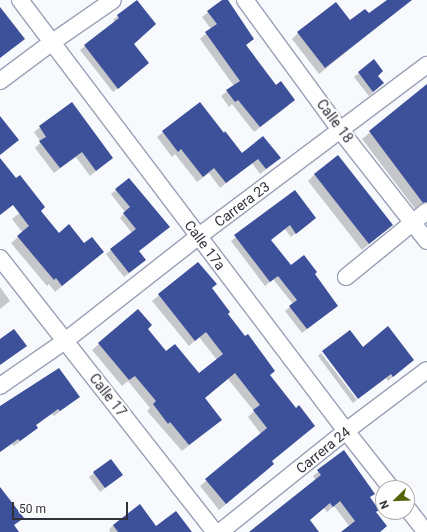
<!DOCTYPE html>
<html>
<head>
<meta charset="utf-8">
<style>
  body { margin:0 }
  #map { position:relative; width:427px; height:532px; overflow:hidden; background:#f7f9fd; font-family:Roboto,sans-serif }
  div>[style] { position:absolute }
  .shadow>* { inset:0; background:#0003 }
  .building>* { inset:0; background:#3d519b }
  .roads { filter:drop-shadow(1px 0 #9aa1b5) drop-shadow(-1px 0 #9aa1b5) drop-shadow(0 1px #9aa1b5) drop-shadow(0 -1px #9aa1b5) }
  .street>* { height:16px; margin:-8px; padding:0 8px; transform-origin:8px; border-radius:8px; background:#fff }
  span { translate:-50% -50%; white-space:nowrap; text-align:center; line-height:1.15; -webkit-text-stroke:4px #fff; paint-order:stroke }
  .street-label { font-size:14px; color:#2f323b }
  .north { position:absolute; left:375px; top:480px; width:40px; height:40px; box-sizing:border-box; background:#fff; border:1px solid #acadb1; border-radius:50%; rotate:247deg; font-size:11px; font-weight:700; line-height:16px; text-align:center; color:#2f323b }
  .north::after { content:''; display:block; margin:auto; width:14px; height:18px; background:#54640a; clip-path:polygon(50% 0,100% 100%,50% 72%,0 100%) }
  .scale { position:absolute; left:12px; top:502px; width:116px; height:18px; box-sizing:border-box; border:2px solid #2f323b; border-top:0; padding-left:5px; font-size:12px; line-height:14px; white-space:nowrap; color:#2f323b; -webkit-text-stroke:3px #fff; paint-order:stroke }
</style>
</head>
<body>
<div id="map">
  <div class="shadow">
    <div style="clip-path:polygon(224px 0,227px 0,253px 38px,246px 45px,276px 86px,288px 106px,254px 132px,232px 104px,229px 107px,221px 96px,234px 86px,200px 39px,211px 29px,202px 17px)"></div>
    <div style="clip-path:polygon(389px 0,399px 0,403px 6px,319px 74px,292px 39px,298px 33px,350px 22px,368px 14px)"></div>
    <div style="clip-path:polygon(136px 1px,133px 44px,144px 67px,113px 92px,80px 50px,115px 22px,113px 20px)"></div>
    <div style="clip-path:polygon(374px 61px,378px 88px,369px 96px,354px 77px)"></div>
    <div style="clip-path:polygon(427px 86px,427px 212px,422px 209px,416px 210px,362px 139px)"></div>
    <div style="clip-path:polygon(72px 103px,112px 158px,90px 176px,76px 157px,54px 173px,35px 148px,41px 142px,34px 132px)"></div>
    <div style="clip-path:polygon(200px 103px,223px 134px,242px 154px,274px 163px,260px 174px,252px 163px,220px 188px,209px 173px,197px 182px,175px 154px,172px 157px,157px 137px)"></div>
    <div style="clip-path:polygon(315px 174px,392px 225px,362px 250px,308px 181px)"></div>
    <div style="clip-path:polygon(116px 190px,169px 227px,138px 252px,145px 260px,124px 277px,106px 254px,132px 233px,120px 218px,125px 212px,111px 194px)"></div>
    <div style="clip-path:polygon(294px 191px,311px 222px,291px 237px,285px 229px,270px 240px,291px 266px,314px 274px,337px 306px,302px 333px,285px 311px,293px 304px,273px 279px,265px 286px,231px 241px)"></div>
    <div style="clip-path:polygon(37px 199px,40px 211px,59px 234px,103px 252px,55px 292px,49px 284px,47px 286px,11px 243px,23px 233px,12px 219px)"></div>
    <div style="clip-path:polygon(198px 263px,211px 289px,227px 314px,274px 371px,269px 376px,295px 410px,314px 426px,271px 462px,273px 464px,267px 470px,219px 510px,200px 486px,261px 434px,248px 417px,254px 411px,228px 379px,204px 398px,214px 426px,182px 451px,147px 411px,150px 408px,128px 381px,122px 386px,92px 350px,138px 310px,146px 329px,166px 353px,199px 375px,217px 360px,199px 337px,189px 346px,152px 301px)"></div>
    <div style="clip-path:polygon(0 287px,10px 301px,0 309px)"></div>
    <div style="clip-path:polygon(363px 348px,413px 360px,388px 381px,386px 378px,359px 398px,323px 351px)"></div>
    <div style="clip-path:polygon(321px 353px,357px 400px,353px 403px,318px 356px)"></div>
    <div style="clip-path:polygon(78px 397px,54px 416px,52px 414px,35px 426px,37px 427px,31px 433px,14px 446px,12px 444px,0 452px,0 407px)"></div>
    <div style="clip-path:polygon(343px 451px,375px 512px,386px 526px,380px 532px,343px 532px,350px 527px,334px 506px,327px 512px,324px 508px,309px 520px,318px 532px,252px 532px,316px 481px,313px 476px)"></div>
    <div style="clip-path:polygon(94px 473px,122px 475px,100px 492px,89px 477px)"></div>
    <div style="clip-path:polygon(113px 525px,156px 527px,190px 532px,110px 532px,109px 530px)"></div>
  </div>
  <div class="building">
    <div style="clip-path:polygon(137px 0,156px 24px,134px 44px,149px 63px,118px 89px,84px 45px,119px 18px,117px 15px)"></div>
    <div style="clip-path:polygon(222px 0,228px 0,254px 39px,246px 45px,276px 85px,281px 81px,295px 100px,260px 127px,238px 100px,235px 102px,226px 90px,240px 81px,205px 32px,217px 24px,207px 11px)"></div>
    <div style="clip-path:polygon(387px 0,412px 0,325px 68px,297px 32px,336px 2px,350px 20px,365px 9px,369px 13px)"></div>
    <div style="clip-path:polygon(0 7px,25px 39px,0 58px)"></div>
    <div style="clip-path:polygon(374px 59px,383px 71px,378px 76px,384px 83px,373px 92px,358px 72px)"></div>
    <div style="clip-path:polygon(427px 84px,427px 202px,423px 203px,369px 131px)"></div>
    <div style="clip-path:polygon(72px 102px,113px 158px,96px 171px,82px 152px,60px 168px,39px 141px,46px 137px,39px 126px)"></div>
    <div style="clip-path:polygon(200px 102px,224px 133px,225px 131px,242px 153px,263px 136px,281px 158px,266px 169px,258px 159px,226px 183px,214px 168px,203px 177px,181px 149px,178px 152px,162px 131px)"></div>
    <div style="clip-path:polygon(0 116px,19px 140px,0 155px)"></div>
    <div style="clip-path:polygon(338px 155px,393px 225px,369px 244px,314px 174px)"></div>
    <div style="clip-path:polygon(0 158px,16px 178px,20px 175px,45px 207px,41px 211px,59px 233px,69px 224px,84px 243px,92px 237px,104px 252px,62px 286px,56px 278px,54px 280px,17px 236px,29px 226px,13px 205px,0 215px)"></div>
    <div style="clip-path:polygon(129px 178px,170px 227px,139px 251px,146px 260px,129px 273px,110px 249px,136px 229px,123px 213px,130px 207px,115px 189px)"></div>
    <div style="clip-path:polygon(295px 190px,316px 218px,296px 234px,290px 225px,271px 240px,291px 265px,304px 255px,317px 272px,315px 274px,338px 306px,307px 329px,289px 306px,297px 300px,278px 276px,270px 282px,234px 235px)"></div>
    <div style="clip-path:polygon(198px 262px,217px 284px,212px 288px,230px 312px,228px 314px,245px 336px,248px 334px,275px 371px,270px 375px,296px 408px,299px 405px,315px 426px,272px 461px,274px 464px,226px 504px,205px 479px,267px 428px,253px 410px,260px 405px,235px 373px,205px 398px,222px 420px,189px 445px,170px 422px,168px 424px,153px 404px,156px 401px,135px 376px,129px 380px,98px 343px,138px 309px,152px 325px,148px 329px,166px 351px,175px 344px,199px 373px,223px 354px,206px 332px,195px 341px,158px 294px)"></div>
    <div style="clip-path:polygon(388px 326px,414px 360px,393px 377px,391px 374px,358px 399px,322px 351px,350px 330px,363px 347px)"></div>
    <div style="clip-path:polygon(14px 329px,27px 346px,0 365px,0 339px)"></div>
    <div style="clip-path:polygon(59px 368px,80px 397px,60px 411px,58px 409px,36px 425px,38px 428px,20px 441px,18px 439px,0 452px,0 406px)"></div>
    <div style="clip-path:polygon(344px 450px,375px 494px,370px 497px,379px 510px,376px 512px,387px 526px,380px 532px,341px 532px,355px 521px,340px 501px,333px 507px,330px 503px,310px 520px,319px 532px,249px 532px,321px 475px,317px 470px)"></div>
    <div style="clip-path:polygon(111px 459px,123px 475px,105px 488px,93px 472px)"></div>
    <div style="clip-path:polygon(0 487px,24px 518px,14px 525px,19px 532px,0 532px)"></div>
    <div style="clip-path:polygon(140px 504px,156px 526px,176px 511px,192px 532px,118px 532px,113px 525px)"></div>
  </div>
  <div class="roads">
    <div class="street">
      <div style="left:20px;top:0;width:540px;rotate:52.9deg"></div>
      <div style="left:346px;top:431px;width:73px;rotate:51.7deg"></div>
      <div style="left:245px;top:0;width:161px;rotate:53.8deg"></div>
      <div style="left:340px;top:130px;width:141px;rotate:51.9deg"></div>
      <div style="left:0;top:81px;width:64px;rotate:-36.7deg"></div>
      <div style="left:51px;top:43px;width:75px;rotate:-34.7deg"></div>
      <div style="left:0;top:258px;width:348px;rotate:51.9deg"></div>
      <div style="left:346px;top:277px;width:104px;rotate:-39.2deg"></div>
      <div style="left:0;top:386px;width:79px;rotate:-34.7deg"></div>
      <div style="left:65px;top:341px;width:170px;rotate:-38.1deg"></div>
      <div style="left:199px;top:236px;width:285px;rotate:-36.9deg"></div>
      <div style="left:407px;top:508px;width:31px;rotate:52deg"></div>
      <div style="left:220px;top:532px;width:161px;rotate:-38.7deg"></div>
      <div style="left:346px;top:431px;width:101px;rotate:-37deg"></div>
    </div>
  </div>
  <div class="street-label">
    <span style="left:335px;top:121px;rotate:53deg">Calle 18</span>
    <span style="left:242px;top:204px;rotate:-37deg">Carrera 23</span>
    <span style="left:205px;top:245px;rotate:53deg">Calle 17a</span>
    <span style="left:108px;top:395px;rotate:52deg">Calle 17</span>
    <span style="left:323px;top:450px;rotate:-39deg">Carrera 24</span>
  </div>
  <div class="north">N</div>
  <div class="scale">50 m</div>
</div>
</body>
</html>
